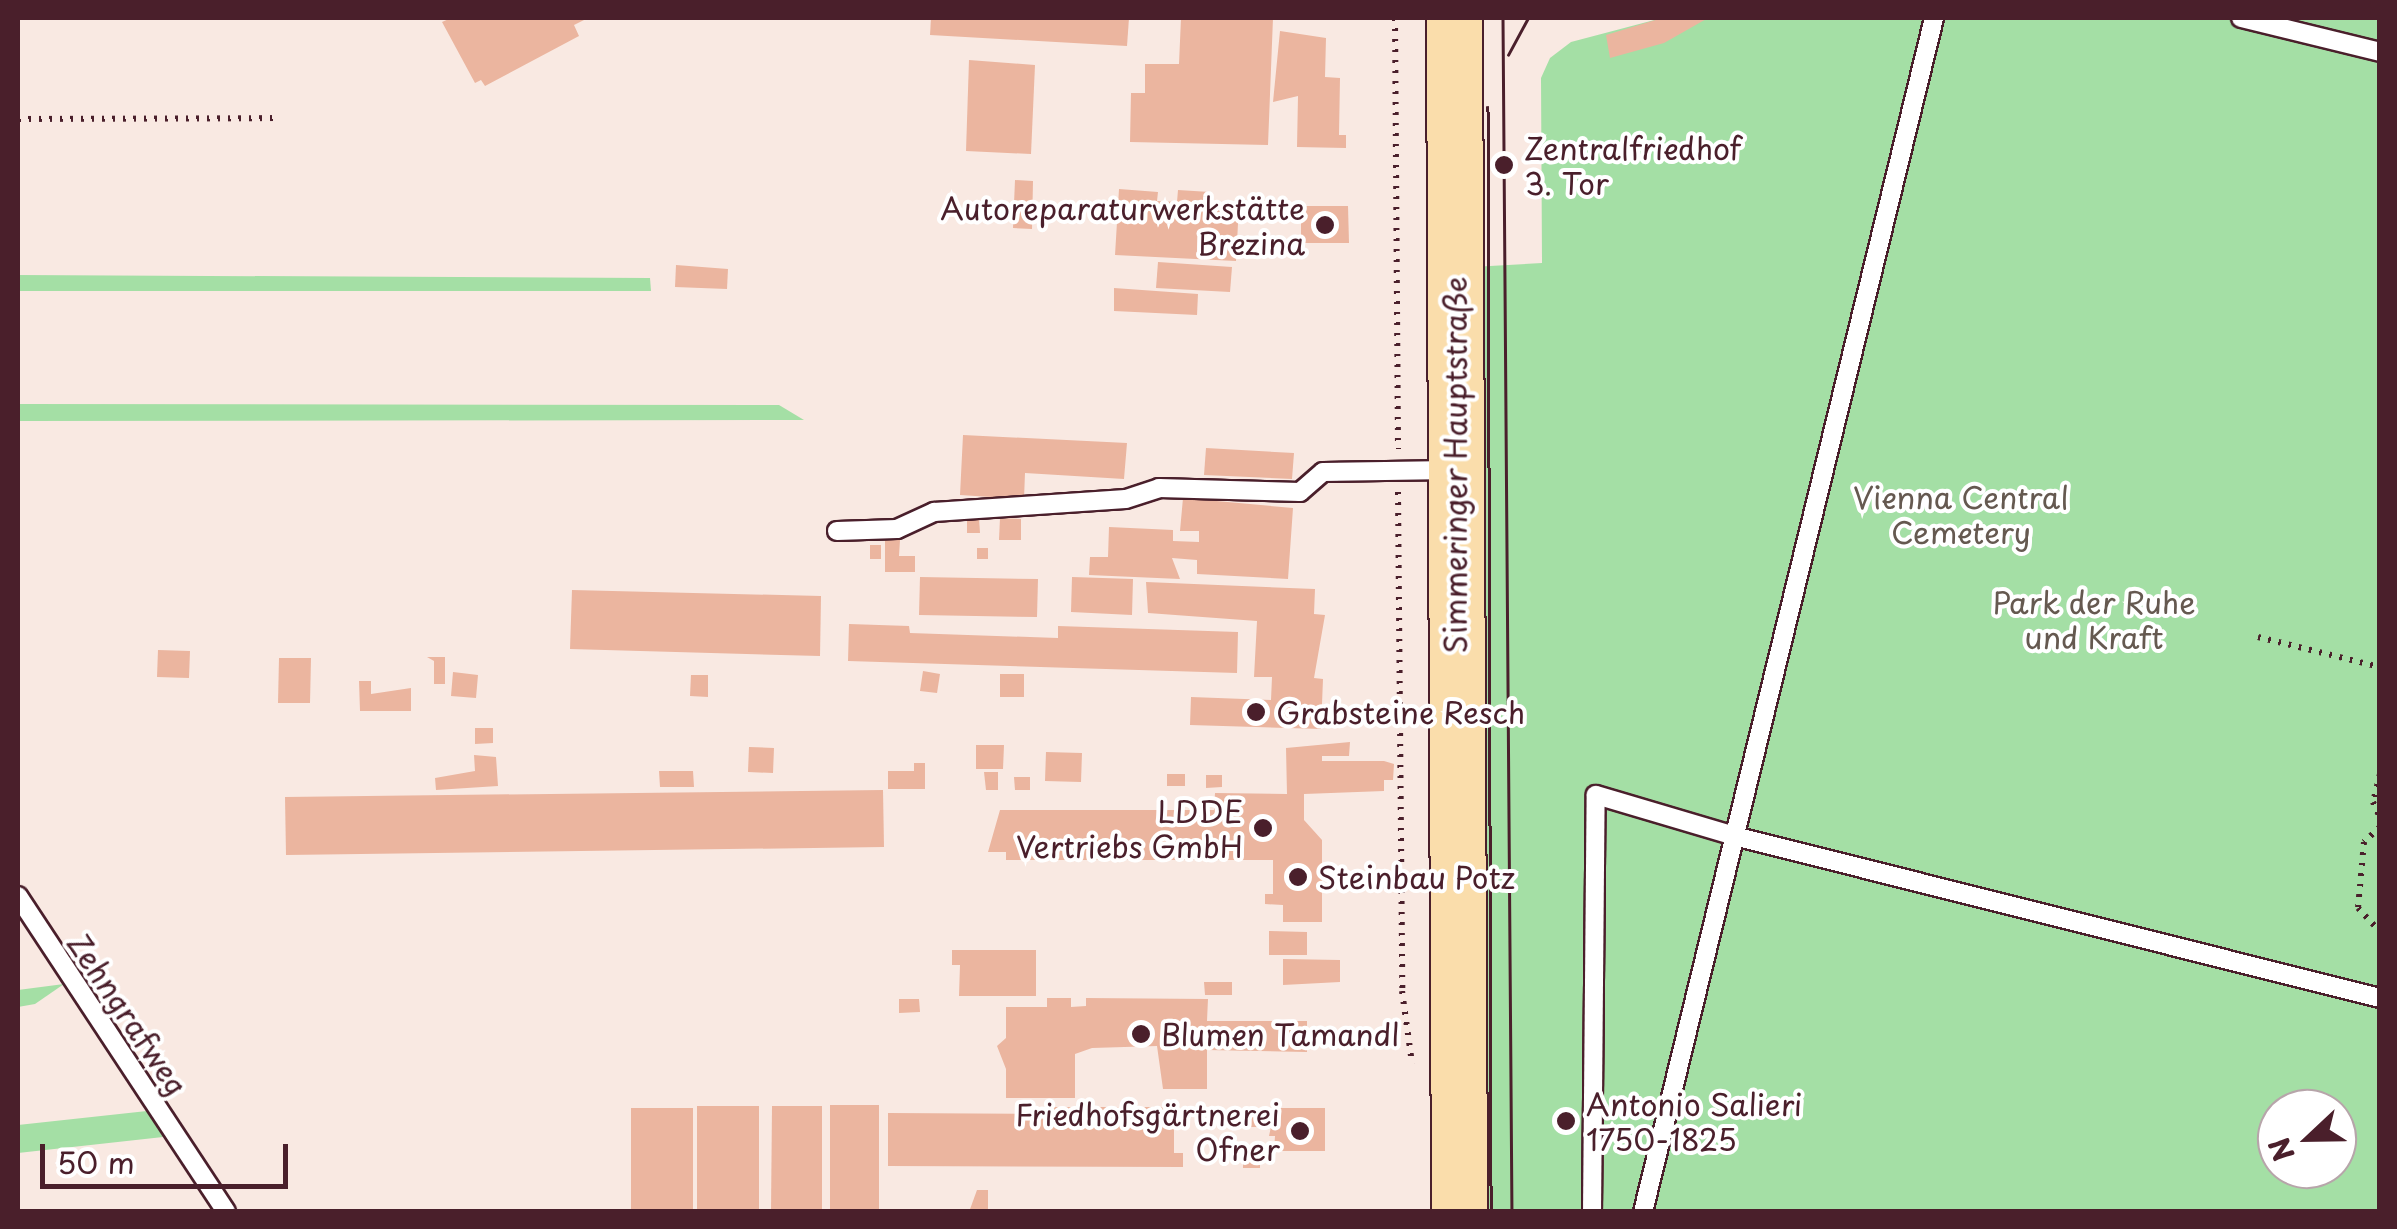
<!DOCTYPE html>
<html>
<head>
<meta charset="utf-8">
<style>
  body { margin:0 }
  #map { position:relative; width:2397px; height:1229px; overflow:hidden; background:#f9e9e2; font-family:"Playpen Sans",sans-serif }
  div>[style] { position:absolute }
  .green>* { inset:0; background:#a4dfa5 }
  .building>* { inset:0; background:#ebb59f }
  .path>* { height:6px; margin-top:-3px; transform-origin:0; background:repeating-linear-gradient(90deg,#4a1f2b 0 2.5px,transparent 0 10.5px) }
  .roads { filter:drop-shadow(2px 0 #4a1f2b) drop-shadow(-2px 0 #4a1f2b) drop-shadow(0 2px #4a1f2b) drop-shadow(0 -2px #4a1f2b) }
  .service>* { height:18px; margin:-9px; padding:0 9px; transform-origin:9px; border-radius:9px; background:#fff }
  .primary>* { height:55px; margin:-27.5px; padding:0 27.5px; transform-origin:27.5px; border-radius:27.5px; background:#faddab }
  .tram>* { height:2.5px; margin:-1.25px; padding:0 1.25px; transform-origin:1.25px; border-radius:1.25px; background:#4a1f2b }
  .dots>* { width:28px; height:28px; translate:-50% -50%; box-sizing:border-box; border:5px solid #fff; border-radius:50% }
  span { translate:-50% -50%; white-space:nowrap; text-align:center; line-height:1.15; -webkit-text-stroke:8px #fff; paint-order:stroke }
  .poi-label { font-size:30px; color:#4a1f2b }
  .left { translate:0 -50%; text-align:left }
  .right { translate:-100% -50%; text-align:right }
  .street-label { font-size:30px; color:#4a1f2b }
  .park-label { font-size:30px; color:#655950 }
  .frame { position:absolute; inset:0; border:20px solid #4a1f2b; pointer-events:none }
  .north { position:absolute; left:2257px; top:1089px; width:100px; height:100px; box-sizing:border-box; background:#fff; border:2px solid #b7a5aa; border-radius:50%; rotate:248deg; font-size:28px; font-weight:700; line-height:40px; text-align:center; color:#4a1f2b }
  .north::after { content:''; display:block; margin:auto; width:35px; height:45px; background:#4a1f2b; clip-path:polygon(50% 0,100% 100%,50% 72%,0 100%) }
  .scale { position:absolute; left:40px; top:1144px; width:248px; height:45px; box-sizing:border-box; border:5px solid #4a1f2b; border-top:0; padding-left:12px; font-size:30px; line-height:35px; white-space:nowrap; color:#4a1f2b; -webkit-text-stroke:8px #fff; paint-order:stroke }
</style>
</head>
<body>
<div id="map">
  <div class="green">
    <div style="clip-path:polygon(evenodd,1662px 18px,2379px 18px,2379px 1211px,1476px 1211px,1472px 267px,1542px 263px,1541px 78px,1550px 58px,1571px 42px,1662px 18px,2277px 1109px,2337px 1109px,2337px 1169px,2277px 1169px,2277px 1109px)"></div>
    <div style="clip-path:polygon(18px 275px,650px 278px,651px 291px,18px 291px)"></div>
    <div style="clip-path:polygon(18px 404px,779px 405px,804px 420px,18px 421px)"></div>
    <div style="clip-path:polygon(64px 984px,35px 1004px,18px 1007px,18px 990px)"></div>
    <div style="clip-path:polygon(147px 1111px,163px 1137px,18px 1153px,18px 1125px)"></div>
  </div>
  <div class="building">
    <div style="clip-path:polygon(451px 18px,588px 18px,574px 25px,579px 36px,485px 86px,481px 80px,475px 83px,442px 22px)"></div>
    <div style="clip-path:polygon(931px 18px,1129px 18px,1127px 46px,930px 35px)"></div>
    <div style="clip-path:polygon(1181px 18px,1273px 18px,1268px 145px,1130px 142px,1131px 93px,1145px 93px,1145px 64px,1179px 64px)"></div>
    <div style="clip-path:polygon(1662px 18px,1708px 18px,1664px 43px,1610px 58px,1606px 35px)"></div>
    <div style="clip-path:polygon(1280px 31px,1326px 38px,1325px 77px,1340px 78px,1339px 135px,1346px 135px,1346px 148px,1297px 147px,1298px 96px,1273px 102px)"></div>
    <div style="clip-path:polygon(969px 60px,1035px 65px,1031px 154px,966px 151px)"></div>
    <div style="clip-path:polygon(1015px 180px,1033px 181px,1032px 229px,1013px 228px)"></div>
    <div style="clip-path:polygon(1119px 189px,1158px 192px,1157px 201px,1177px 202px,1178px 190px,1210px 192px,1209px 204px,1239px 205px,1236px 261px,1115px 255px)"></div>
    <div style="clip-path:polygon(1301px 206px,1348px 206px,1349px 243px,1301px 243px)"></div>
    <div style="clip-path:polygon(1158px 262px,1232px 267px,1230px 292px,1156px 288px)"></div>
    <div style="clip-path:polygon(676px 265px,728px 269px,727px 289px,675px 287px)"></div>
    <div style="clip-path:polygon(1114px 288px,1198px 294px,1197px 315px,1114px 311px)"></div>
    <div style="clip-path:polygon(963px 435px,1127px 443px,1124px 479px,1025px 473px,1024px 499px,960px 495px)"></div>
    <div style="clip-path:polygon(1206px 448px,1294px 453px,1292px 479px,1204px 475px)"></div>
    <div style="clip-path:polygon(1183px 498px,1293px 508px,1288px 579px,1197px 574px,1197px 560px,1172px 558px,1180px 579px,1089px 575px,1090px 557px,1108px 557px,1109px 527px,1173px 530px,1173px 541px,1199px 542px,1199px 531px,1180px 531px)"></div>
    <div style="clip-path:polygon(979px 518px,980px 533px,967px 533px,967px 519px)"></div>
    <div style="clip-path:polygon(1000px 518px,1021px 519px,1021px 540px,999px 540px)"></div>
    <div style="clip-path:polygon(885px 540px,900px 540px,899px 556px,915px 556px,915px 572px,885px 572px)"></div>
    <div style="clip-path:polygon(870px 545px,881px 545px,881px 559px,870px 559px)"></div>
    <div style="clip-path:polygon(977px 548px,988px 548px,988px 559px,977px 559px)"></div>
    <div style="clip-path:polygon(920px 577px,1038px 579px,1037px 617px,919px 615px)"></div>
    <div style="clip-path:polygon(1072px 577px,1133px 579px,1132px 615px,1071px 612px)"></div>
    <div style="clip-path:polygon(1146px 582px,1315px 589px,1314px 614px,1325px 615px,1314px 678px,1323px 679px,1321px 729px,1190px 725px,1191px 697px,1271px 700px,1272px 677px,1254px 677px,1257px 621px,1148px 613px)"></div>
    <div style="clip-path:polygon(572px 590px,821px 596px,820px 656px,570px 649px)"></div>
    <div style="clip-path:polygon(849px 624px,909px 626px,910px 633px,1058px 638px,1058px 626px,1238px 632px,1237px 673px,848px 661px)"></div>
    <div style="clip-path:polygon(158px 650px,190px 651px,189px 678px,157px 677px)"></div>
    <div style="clip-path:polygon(427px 657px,445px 657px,445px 684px,434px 684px,434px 661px)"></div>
    <div style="clip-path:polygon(279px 658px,311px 658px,310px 703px,278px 703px)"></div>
    <div style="clip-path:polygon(923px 671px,940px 674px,937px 693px,920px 691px)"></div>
    <div style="clip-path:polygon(453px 672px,478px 675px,476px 698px,451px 696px)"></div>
    <div style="clip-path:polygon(1000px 674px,1024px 674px,1024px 697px,1000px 697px)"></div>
    <div style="clip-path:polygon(691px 675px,708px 675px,708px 697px,690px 696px)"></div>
    <div style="clip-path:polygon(359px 681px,371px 681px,371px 694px,411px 688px,411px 711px,360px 711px)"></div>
    <div style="clip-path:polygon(475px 728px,493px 728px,493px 743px,475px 744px)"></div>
    <div style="clip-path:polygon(1350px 742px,1349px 756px,1322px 756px,1322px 761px,1384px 761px,1394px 764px,1393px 780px,1384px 780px,1384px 791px,1304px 794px,1304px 820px,1322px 840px,1322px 922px,1283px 922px,1283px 905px,1265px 904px,1265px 894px,1273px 894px,1273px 860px,1006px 860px,1006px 852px,988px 852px,1000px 810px,1214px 810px,1215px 793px,1287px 794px,1286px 748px)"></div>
    <div style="clip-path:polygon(976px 745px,1004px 745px,1003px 769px,976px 769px)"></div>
    <div style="clip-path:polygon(749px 747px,774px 748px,773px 773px,748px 772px)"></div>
    <div style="clip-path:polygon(1046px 752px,1082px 753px,1081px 782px,1045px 781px)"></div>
    <div style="clip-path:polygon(474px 755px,496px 757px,498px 786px,436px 790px,435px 778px,475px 771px)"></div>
    <div style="clip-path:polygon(914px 763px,925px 763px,925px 789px,888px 789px,888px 771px,914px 771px)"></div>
    <div style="clip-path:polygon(659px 771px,693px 771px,694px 787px,660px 787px)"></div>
    <div style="clip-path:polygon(984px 772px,998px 772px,998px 790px,986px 790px)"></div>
    <div style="clip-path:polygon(1167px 774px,1185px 774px,1185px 786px,1167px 786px)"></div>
    <div style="clip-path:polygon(1206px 775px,1222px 775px,1222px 787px,1206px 788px)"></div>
    <div style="clip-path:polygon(1014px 777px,1030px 777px,1030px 790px,1015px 790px)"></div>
    <div style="clip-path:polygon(883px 790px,884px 847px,286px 855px,285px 797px)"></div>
    <div style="clip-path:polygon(1269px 931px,1307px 932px,1307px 955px,1269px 955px)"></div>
    <div style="clip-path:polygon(952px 950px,1036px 950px,1036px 996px,959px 996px,960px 965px,952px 965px)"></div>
    <div style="clip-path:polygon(1283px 959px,1340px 960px,1340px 982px,1283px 985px)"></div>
    <div style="clip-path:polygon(1204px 982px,1232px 982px,1232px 995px,1205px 995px)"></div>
    <div style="clip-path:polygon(1047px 998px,1071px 998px,1071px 1007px,1086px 1006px,1086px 998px,1208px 999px,1207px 1021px,1307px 1021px,1307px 1052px,1207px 1050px,1207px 1089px,1163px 1089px,1157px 1046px,1092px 1048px,1075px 1054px,1075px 1098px,1006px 1098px,1006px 1069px,997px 1046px,1006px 1038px,1006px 1007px,1047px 1007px)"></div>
    <div style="clip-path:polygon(899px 999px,919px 999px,920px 1012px,899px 1013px)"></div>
    <div style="clip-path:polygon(830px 1105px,879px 1105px,879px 1212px,830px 1212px)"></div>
    <div style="clip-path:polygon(697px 1106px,759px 1106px,759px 1212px,697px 1212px)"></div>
    <div style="clip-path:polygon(772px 1106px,822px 1106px,822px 1212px,771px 1212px)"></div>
    <div style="clip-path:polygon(1040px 1107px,1174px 1107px,1174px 1153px,1183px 1153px,1183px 1167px,888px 1166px,888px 1113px,1040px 1114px)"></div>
    <div style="clip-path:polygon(631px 1108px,693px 1108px,693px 1212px,631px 1212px)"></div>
    <div style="clip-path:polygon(1275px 1108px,1325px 1108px,1325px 1151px,1274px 1151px,1275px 1136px,1269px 1136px)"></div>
    <div style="clip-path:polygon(1250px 1112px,1264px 1112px,1264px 1127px,1250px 1127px)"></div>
    <div style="clip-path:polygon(1243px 1150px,1260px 1150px,1260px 1168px,1243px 1168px)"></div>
    <div style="clip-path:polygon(977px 1190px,988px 1190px,988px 1212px,969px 1212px)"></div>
  </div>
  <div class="path">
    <div style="left:1395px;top:18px;width:431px;rotate:89.6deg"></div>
    <div style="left:18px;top:119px;width:257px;rotate:-0.2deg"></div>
    <div style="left:1398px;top:492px;width:499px;rotate:89.5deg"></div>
    <div style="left:1402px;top:991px;width:73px;rotate:82.1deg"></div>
    <div style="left:2258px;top:637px;width:126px;rotate:13.8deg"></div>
    <div style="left:2380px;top:774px;width:29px;rotate:104deg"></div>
    <div style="left:2373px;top:802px;width:17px;rotate:66deg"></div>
    <div style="left:2380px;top:827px;width:22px;rotate:137deg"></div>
    <div style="left:2364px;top:842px;width:66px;rotate:95.2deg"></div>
    <div style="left:2358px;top:908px;width:33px;rotate:47deg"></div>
  </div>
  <div class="roads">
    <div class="service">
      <div style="left:2241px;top:18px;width:143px;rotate:13.7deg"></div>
      <div style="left:837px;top:531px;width:60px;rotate:-1.9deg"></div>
      <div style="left:897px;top:529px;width:41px;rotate:-24.7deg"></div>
      <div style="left:934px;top:512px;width:192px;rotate:-3.9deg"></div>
      <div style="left:1126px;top:499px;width:35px;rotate:-18deg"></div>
      <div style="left:1159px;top:488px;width:141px;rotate:1.6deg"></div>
      <div style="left:1300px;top:492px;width:30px;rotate:-41deg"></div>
      <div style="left:1323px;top:472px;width:127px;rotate:-0.9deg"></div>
      <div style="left:18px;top:896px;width:378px;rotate:56.6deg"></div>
      <div style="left:1592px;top:1212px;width:417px;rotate:-89.5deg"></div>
      <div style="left:1596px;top:795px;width:144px;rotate:16.5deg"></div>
      <div style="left:1734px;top:836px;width:666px;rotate:14.08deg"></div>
      <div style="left:1643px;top:1212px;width:1229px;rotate:-76.3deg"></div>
    </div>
    <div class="primary">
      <div style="left:1454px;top:18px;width:1194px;rotate:89.76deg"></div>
    </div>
  </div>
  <div class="tram">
    <div style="left:1503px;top:18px;width:1194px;rotate:89.57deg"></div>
    <div style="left:1508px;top:55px;width:42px;rotate:-61.6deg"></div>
    <div style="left:1488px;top:107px;width:1105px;rotate:89.84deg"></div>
  </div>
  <div class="dots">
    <div style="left:1504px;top:165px;background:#4a1f2b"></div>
    <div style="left:1325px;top:225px;background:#4a1f2b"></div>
    <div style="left:1256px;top:712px;background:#4a1f2b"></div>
    <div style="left:1263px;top:828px;background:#4a1f2b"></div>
    <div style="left:1298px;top:877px;background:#4a1f2b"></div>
    <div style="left:1141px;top:1034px;background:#4a1f2b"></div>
    <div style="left:1566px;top:1121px;background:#4a1f2b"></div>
    <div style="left:1300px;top:1131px;background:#4a1f2b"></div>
  </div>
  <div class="poi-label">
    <span class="left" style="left:1524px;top:165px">Zentralfriedhof<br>3. Tor</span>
    <span class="right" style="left:1305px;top:225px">Autoreparaturwerkstätte<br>Brezina</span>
    <span class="left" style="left:1276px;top:712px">Grabsteine Resch</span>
    <span class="right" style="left:1243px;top:828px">LDDE<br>Vertriebs GmbH</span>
    <span class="left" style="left:1318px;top:877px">Steinbau Potz</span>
    <span class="left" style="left:1161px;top:1034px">Blumen Tamandl</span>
    <span class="left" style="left:1586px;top:1121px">Antonio Salieri<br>1750-1825</span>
    <span class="right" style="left:1280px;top:1131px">Friedhofsgärtnerei<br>Ofner</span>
  </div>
  <div class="street-label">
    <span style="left:1455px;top:465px;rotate:-90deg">Simmeringer Hauptstraße</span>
    <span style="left:128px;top:1014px;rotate:56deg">Zehngrafweg</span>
  </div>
  <div class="park-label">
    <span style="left:1961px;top:514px">Vienna Central<br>Cemetery</span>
    <span style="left:2094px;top:619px">Park der Ruhe<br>und Kraft</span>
  </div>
  <div class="frame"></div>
  <div class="north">N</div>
  <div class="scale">50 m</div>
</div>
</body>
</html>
